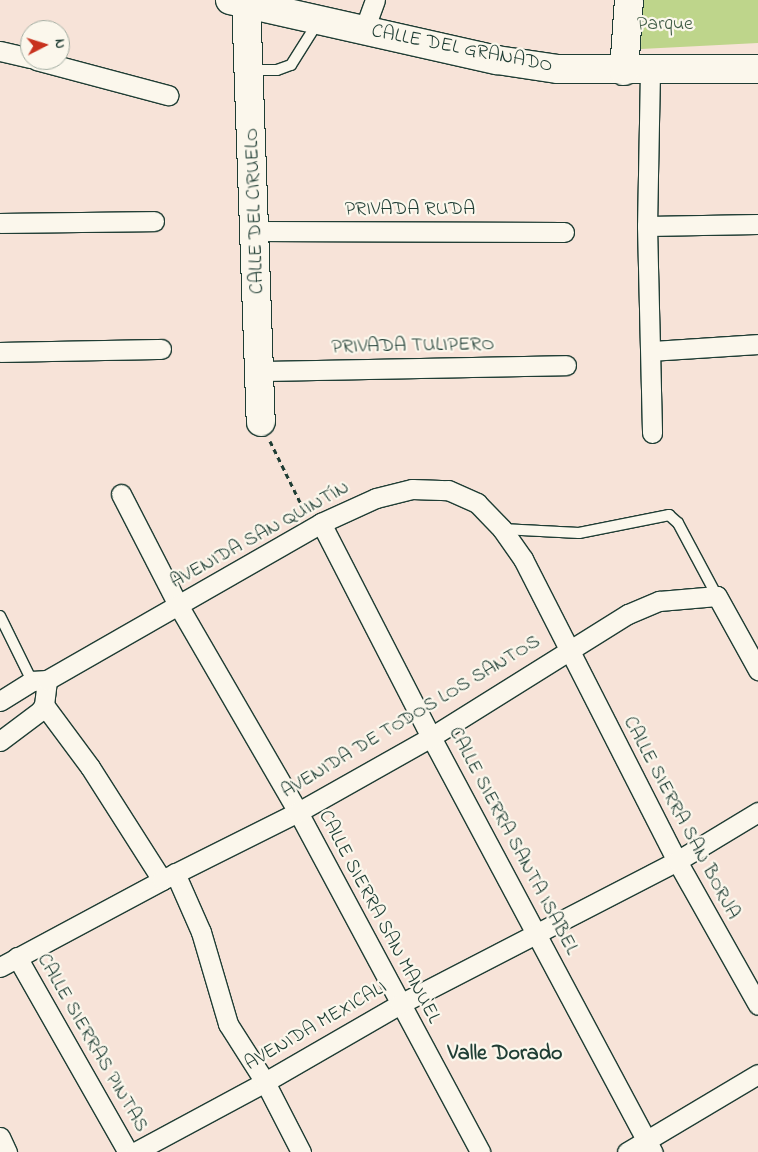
<!DOCTYPE html>
<html>
<head>
<meta charset="utf-8">
<style>
  body { margin:0 }
  #map { position:relative; width:758px; height:1152px; overflow:hidden; background:#f7e3d8; font-family:"Indie Flower",sans-serif }
  div>[style] { position:absolute }
  .green>* { inset:0; background:#bed58b }
  .path>* { height:3px; margin-top:-1.5px; transform-origin:0; background:repeating-linear-gradient(90deg,#1f3d34 0 5px,transparent 0 9px) }
  .roads { filter:drop-shadow(1px 0 #1f3d34) drop-shadow(-1px 0 #1f3d34) drop-shadow(0 1px #1f3d34) drop-shadow(0 -1px #1f3d34) }
  .lane>* { height:10px; margin:-5px; padding:0 5px; transform-origin:5px; border-radius:5px; background:#fbf7ec }
  .street>* { height:19px; margin:-9.5px; padding:0 9.5px; transform-origin:9.5px; border-radius:9.5px; background:#fbf7ec }
  .secondary>* { height:28px; margin:-14px; padding:0 14px; transform-origin:14px; border-radius:14px; background:#fbf7ec }
  span { translate:-50% -50%; white-space:nowrap; text-align:center; line-height:1.15; -webkit-text-stroke:4.5px #fbf7ec; paint-order:stroke }
  .park-label { font-size:20px; color:#3f5b45 }
  .street-label { font-size:20px; color:#1f3d34 }
  .quarter-label { font-size:22px; color:#1f3d34; font-weight:700 }
  .north { position:absolute; left:20px; top:20px; width:50px; height:50px; box-sizing:border-box; background:#fbf7ec; border:1px solid #a3ada2; border-radius:50%; rotate:85deg; font-size:14px; font-weight:700; line-height:20px; text-align:center; color:#1f3d34 }
  .north::after { content:''; display:block; margin:auto; width:18px; height:22px; background:#c8321e; clip-path:polygon(50% 0,100% 100%,50% 72%,0 100%) }
</style>
</head>
<body>
<div id="map">
  <div class="green">
    <div style="clip-path:polygon(642px 0,758px 0,758px 43px,641px 49px)"></div>
  </div>
  <div class="path">
    <div style="left:270px;top:441px;width:79px;rotate:63.8deg"></div>
  </div>
  <div class="roads">
    <div class="lane">
      <div style="left:250px;top:70px;width:27px"></div>
      <div style="left:277px;top:70px;width:15px;rotate:-20deg"></div>
      <div style="left:291px;top:65px;width:51px;rotate:-57.9deg"></div>
      <div style="left:502px;top:529px;width:77px;rotate:3deg"></div>
      <div style="left:579px;top:533px;width:92px;rotate:-11.3deg"></div>
      <div style="left:669px;top:515px;width:12px;rotate:42deg"></div>
      <div style="left:678px;top:523px;width:83px;rotate:61.9deg"></div>
      <div style="left:0;top:616px;width:72px;rotate:63.8deg"></div>
    </div>
    <div class="street">
      <div style="left:364px;top:30px;width:32px;rotate:-70deg"></div>
      <div style="left:0;top:51px;width:31px;rotate:13deg"></div>
      <div style="left:36px;top:60px;width:137px;rotate:14.9deg"></div>
      <div style="left:650px;top:71px;width:155px;rotate:91.1deg"></div>
      <div style="left:647px;top:226px;width:207px;rotate:88.6deg"></div>
      <div style="left:0;top:223px;width:154px;rotate:-0.7deg"></div>
      <div style="left:647px;top:226px;width:111px;rotate:-1deg"></div>
      <div style="left:256px;top:231px;width:308px;rotate:0.2deg"></div>
      <div style="left:651px;top:351px;width:107px;rotate:-3.7deg"></div>
      <div style="left:0;top:352px;width:161px;rotate:-1.1deg"></div>
      <div style="left:261px;top:371px;width:305px;rotate:-1.1deg"></div>
      <div style="left:121px;top:494px;width:125px;rotate:62.8deg"></div>
      <div style="left:178px;top:605px;width:239px;rotate:59.9deg"></div>
      <div style="left:298px;top:812px;width:386px;rotate:61.8deg"></div>
      <div style="left:321px;top:523px;width:241px;rotate:62.8deg"></div>
      <div style="left:431px;top:737px;width:471px;rotate:61.9deg"></div>
      <div style="left:0;top:701px;width:38px;rotate:-32deg"></div>
      <div style="left:32px;top:681px;width:15px;rotate:-4deg"></div>
      <div style="left:44px;top:705px;width:77px;rotate:53.4deg"></div>
      <div style="left:90px;top:767px;width:134px;rotate:57.5deg"></div>
      <div style="left:0;top:741px;width:50px;rotate:-36.9deg"></div>
      <div style="left:40px;top:711px;width:7px;rotate:-56deg"></div>
      <div style="left:44px;top:705px;width:25px;rotate:-83deg"></div>
      <div style="left:47px;top:680px;width:316px;rotate:-29.8deg"></div>
      <div style="left:321px;top:523px;width:60px;rotate:-24.4deg"></div>
      <div style="left:376px;top:498px;width:37px;rotate:-14deg"></div>
      <div style="left:412px;top:489px;width:36px;rotate:2deg"></div>
      <div style="left:448px;top:490px;width:32px;rotate:24deg"></div>
      <div style="left:477px;top:503px;width:36px;rotate:46deg"></div>
      <div style="left:502px;top:529px;width:37px;rotate:55deg"></div>
      <div style="left:523px;top:559px;width:339px;rotate:63deg"></div>
      <div style="left:677px;top:861px;width:165px;rotate:60.6deg"></div>
      <div style="left:175px;top:873px;width:64px;rotate:66.2deg"></div>
      <div style="left:201px;top:932px;width:96px;rotate:73.6deg"></div>
      <div style="left:228px;top:1024px;width:69px;rotate:57.5deg"></div>
      <div style="left:265px;top:1082px;width:79px;rotate:62.8deg"></div>
      <div style="left:17px;top:957px;width:224px;rotate:60.4deg"></div>
      <div style="left:0;top:967px;width:184px;rotate:-28.2deg"></div>
      <div style="left:162px;top:880px;width:152px;rotate:-26.6deg"></div>
      <div style="left:298px;top:812px;width:153px;rotate:-29.4deg"></div>
      <div style="left:431px;top:737px;width:232px;rotate:-32deg"></div>
      <div style="left:628px;top:614px;width:34px;rotate:-23deg"></div>
      <div style="left:659px;top:601px;width:58px;rotate:-4.9deg"></div>
      <div style="left:717px;top:596px;width:85px;rotate:61deg"></div>
      <div style="left:0;top:1137px;width:17px;rotate:65deg"></div>
      <div style="left:135px;top:1152px;width:148px;rotate:-28.3deg"></div>
      <div style="left:265px;top:1082px;width:156px;rotate:-30deg"></div>
      <div style="left:400px;top:1004px;width:312px;rotate:-27.3deg"></div>
      <div style="left:677px;top:861px;width:95px;rotate:-31.2deg"></div>
      <div style="left:627px;top:1152px;width:152px;rotate:-30.8deg"></div>
    </div>
    <div class="secondary">
      <div style="left:230px;top:0;width:274px;rotate:12.7deg"></div>
      <div style="left:497px;top:60px;width:62px;rotate:8.4deg"></div>
      <div style="left:558px;top:69px;width:200px"></div>
      <div style="left:246px;top:0;width:422px;rotate:88deg"></div>
      <div style="left:624px;top:71px;width:71px;rotate:-86deg"></div>
    </div>
  </div>
  <div class="park-label">
    <span style="left:665px;top:24px">Parque</span>
  </div>
  <div class="street-label">
    <span style="left:462px;top:49px;rotate:11deg">CALLE DEL GRANADO</span>
    <span style="left:410px;top:209px">PRIVADA RUDA</span>
    <span style="left:255px;top:211px;rotate:-92deg">CALLE DEL CIRUELO</span>
    <span style="left:413px;top:346px;rotate:-1deg">PRIVADA TULIPERO</span>
    <span style="left:260px;top:535px;rotate:-29deg">AVENIDA SAN QUINTÍN</span>
    <span style="left:411px;top:717px;rotate:-31deg">AVENIDA DE TODOS LOS SANTOS</span>
    <span style="left:681px;top:818px;rotate:62deg">CALLE SIERRA SAN BORJA</span>
    <span style="left:513px;top:841px;rotate:62deg">CALLE SIERRA SANTA ISABEL</span>
    <span style="left:379px;top:917px;rotate:62deg">CALLE SIERRA SAN MANUEL</span>
    <span style="left:316px;top:1026px;rotate:-30deg">AVENIDA MEXICALI</span>
    <span style="left:92px;top:1043px;rotate:60deg">CALLE SIERRAS PINTAS</span>
  </div>
  <div class="quarter-label">
    <span style="left:505px;top:1055px">Valle Dorado</span>
  </div>
  <div class="north">N</div>
</div>
</body>
</html>
